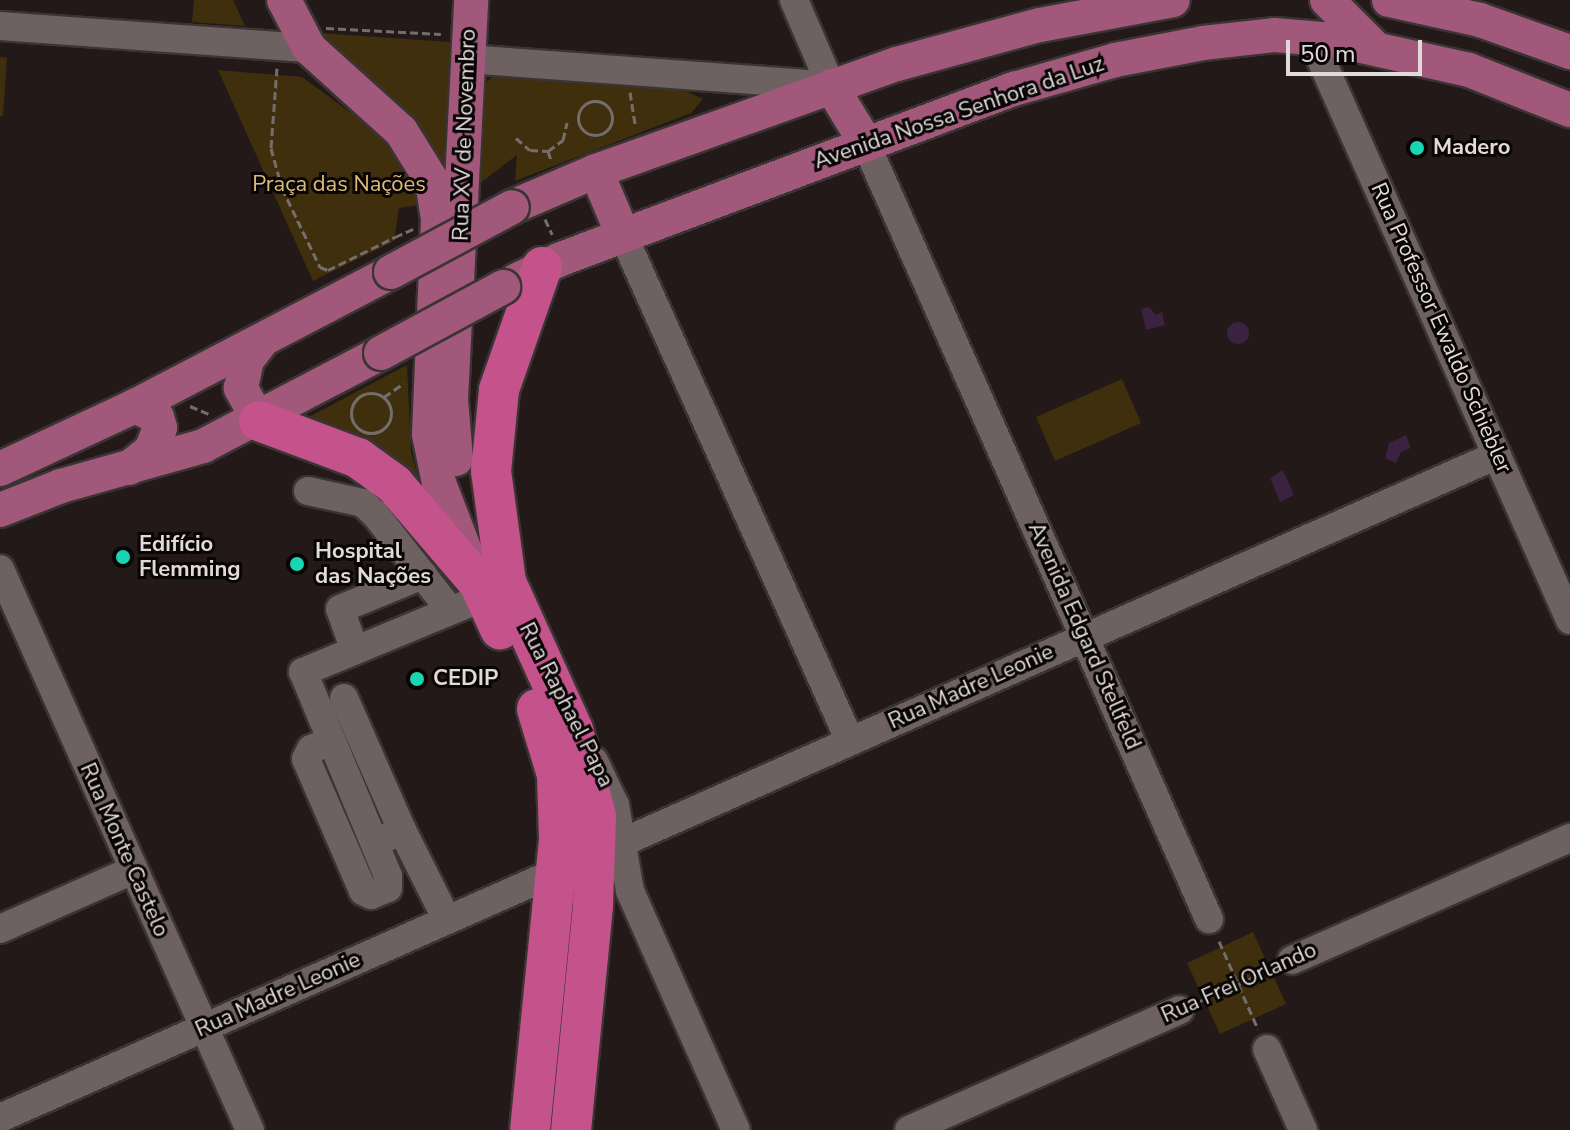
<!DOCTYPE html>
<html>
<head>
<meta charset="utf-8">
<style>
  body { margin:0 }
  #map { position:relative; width:1570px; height:1130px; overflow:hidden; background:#221918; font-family:"Nunito Sans",sans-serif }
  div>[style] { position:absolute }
  .green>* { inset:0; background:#3f2f0d }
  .water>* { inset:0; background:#3b2240 }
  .round { border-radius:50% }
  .path>* { height:3px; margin-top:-1.5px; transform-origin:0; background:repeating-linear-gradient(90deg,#756d6c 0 8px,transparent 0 12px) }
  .path>.ring { margin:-1.5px; padding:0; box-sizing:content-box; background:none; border:3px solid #756d6c; border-radius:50% }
  .roads { filter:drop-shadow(2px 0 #3a3433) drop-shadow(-2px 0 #3a3433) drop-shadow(0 2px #3a3433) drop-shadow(0 -2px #3a3433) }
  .minor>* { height:28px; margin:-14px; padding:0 14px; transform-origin:14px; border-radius:14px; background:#6d6161 }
  .major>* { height:34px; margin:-17px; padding:0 17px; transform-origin:17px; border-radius:17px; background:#a1587a }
  .highway>* { height:40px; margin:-20px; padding:0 20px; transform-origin:20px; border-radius:20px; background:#c4528b }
  .path-bridge>* { height:3px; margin-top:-1.5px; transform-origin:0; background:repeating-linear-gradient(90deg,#756d6c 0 8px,transparent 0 12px) }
  .bridges { filter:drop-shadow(2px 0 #3a3433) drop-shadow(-2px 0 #3a3433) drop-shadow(0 2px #3a3433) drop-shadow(0 -2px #3a3433) }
  .major-bridge>* { height:34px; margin:-17px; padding:0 17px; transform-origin:17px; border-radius:17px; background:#a1587a }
  .dots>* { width:22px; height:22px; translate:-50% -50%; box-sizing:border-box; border:4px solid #090505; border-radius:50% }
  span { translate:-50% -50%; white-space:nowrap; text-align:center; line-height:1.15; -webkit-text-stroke:6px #090505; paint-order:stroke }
  .street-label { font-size:22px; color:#e1dada }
  .poi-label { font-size:22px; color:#e1dada; font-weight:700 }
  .left { translate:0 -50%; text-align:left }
  .park-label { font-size:22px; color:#debc7a }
  .scale { position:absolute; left:1286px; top:40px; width:136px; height:36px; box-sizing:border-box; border:4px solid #e1dada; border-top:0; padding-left:10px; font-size:24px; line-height:28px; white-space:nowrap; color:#e1dada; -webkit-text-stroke:6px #090505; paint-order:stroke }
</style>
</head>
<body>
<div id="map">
  <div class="green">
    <div style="clip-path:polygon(194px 0,233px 0,245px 26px,192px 22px)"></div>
    <div style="clip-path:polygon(319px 33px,450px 42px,445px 176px,326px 47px)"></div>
    <div style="clip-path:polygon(0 57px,7px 58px,3px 116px,0 116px)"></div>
    <div style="clip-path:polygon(218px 70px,302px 77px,377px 132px,406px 163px,415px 182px,418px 205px,399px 208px,394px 241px,313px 281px)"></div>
    <div style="clip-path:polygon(495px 74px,683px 90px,703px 99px,691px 113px,515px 181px,517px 155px,479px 184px,483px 85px)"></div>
    <div style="clip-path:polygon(407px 365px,411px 452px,421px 487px,303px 420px)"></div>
    <div style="clip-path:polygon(1122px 379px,1141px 423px,1055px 461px,1036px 417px)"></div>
    <div style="clip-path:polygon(1253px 932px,1286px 1004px,1220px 1034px,1187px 963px)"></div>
  </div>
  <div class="water">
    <div style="clip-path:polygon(1149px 307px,1156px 315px,1162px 312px,1165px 325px,1146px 330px,1141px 309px)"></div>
    <div class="round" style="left:1227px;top:322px;width:22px;height:22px"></div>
    <div style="clip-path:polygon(1406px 435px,1411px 448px,1401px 452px,1396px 463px,1385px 458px,1389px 443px)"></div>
    <div style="clip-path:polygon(1283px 470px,1294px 495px,1280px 502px,1270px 478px)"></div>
  </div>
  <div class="path">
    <div style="left:326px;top:28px;width:115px;rotate:3deg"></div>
    <div style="left:277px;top:68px;width:80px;rotate:94.3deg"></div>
    <div style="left:271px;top:148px;width:41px;rotate:74.6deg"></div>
    <div style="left:282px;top:188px;width:88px;rotate:64.3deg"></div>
    <div style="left:320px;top:267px;width:9px;rotate:21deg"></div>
    <div style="left:328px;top:270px;width:75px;rotate:-26.2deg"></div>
    <div style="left:630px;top:92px;width:36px;rotate:81deg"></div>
    <div class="ring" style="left:578px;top:101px;width:31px;height:31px"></div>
    <div style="left:516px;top:138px;width:18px;rotate:41deg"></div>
    <div style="left:530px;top:150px;width:18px;rotate:3deg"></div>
    <div style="left:548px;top:151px;width:19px;rotate:-36deg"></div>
    <div style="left:563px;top:140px;width:18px;rotate:-77deg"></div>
    <div style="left:548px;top:151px;width:9px;rotate:72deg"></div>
    <div style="left:545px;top:219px;width:17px;rotate:65deg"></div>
    <div class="ring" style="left:351px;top:393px;width:37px;height:37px"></div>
    <div style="left:384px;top:397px;width:24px;rotate:-35deg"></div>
    <div style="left:190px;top:406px;width:21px;rotate:23deg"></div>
    <div style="left:1219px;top:941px;width:96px;rotate:66.1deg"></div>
    <div style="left:1200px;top:1001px;width:77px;rotate:-23.9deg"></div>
  </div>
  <div class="roads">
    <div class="minor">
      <div style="left:0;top:26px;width:310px;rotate:4.1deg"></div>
      <div style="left:1311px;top:37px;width:638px;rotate:66.05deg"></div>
      <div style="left:467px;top:59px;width:365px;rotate:4.2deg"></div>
      <div style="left:831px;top:86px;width:94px;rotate:-113.3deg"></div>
      <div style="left:865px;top:142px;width:850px;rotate:66.12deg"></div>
      <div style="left:623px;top:235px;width:555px;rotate:65.84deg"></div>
      <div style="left:308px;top:491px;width:56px;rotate:12.3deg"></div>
      <div style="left:363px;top:503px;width:16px;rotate:43deg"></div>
      <div style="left:375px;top:514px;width:122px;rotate:52deg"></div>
      <div style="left:0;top:569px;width:614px;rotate:65.98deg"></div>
      <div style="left:354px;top:648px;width:41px;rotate:-109.7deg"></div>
      <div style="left:340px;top:609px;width:90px;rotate:-22.3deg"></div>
      <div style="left:344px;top:698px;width:144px;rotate:66.3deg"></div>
      <div style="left:402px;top:830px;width:30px;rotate:154deg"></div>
      <div style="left:332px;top:741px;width:22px;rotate:159deg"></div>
      <div style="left:311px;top:749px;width:11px;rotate:117deg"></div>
      <div style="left:306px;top:759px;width:144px;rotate:66.6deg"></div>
      <div style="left:363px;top:891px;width:9px;rotate:27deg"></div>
      <div style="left:371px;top:895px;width:18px;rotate:-22deg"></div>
      <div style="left:388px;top:888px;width:12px;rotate:-90deg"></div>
      <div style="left:388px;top:876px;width:221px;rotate:-112.6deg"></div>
      <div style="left:303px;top:672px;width:196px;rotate:-22.5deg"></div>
      <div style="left:594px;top:761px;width:49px;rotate:64.5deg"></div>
      <div style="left:615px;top:805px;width:87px;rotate:80.1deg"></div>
      <div style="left:630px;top:891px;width:261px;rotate:66.1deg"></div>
      <div style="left:402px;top:830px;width:101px;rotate:63.4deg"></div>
      <div style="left:621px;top:843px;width:958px;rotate:-23.89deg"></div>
      <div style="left:0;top:929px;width:145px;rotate:-23.9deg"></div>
      <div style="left:1292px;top:960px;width:304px;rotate:-23.7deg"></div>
      <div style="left:1267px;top:1049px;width:89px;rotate:66deg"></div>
      <div style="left:0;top:1118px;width:608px;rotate:-23.87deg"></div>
      <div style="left:909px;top:1130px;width:296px;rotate:-23.9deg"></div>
    </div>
    <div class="major">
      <div style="left:284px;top:0;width:54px;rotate:62.5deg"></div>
      <div style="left:309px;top:48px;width:124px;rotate:42.1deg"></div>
      <div style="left:401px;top:131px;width:59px;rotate:58.2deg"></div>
      <div style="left:432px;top:181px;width:39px;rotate:81deg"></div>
      <div style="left:438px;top:220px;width:214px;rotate:92.4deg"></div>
      <div style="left:429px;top:434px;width:50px;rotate:78.5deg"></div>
      <div style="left:439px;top:483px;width:84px;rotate:69deg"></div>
      <div style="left:1327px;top:0;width:68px;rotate:45deg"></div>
      <div style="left:1389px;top:0;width:93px;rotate:12.4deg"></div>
      <div style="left:1480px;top:20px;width:96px;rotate:19.6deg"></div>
      <div style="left:831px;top:86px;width:66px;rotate:58.7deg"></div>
      <div style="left:596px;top:171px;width:69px;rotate:67.1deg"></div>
      <div style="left:512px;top:207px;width:91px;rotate:-23.2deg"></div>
      <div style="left:596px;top:171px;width:319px;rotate:-19.6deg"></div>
      <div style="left:897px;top:64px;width:148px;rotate:-15.3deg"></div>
      <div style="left:1040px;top:25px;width:135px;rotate:-10.6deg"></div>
      <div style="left:517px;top:280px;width:49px;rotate:-25.5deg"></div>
      <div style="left:561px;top:259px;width:484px;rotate:-20.6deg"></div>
      <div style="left:1014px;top:89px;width:105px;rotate:-16deg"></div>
      <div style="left:1115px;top:60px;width:90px;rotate:-10.9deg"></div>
      <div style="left:1203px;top:43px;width:71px;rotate:-6.4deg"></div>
      <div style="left:1274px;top:35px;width:60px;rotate:4.8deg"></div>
      <div style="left:1334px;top:40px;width:138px;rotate:12.5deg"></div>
      <div style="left:1469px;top:70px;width:109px;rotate:21.6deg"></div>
      <div style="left:259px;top:421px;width:38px;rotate:-119deg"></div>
      <div style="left:241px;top:388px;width:29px;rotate:-78deg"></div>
      <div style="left:247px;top:360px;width:23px;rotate:-52deg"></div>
      <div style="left:456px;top:459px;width:60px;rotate:-94.8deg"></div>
      <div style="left:451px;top:399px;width:400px;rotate:-87.1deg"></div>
      <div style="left:129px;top:468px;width:28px;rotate:-39deg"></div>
      <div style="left:151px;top:450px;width:24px;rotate:-68deg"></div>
      <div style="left:160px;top:428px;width:11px;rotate:-105deg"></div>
      <div style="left:157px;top:417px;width:25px;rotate:-153deg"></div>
      <div style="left:0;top:469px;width:149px;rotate:-25deg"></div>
      <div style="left:135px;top:406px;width:289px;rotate:-27.6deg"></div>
      <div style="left:0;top:510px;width:66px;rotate:-21.5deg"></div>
      <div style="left:61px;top:486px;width:148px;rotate:-15.7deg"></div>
      <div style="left:203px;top:446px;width:201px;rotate:-27.6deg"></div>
    </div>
    <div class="highway">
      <div style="left:542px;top:267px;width:130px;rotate:109.3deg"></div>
      <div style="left:499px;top:390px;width:81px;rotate:95.6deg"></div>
      <div style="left:491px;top:471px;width:112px;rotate:82.3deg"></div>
      <div style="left:506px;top:582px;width:162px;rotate:65.6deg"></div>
      <div style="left:573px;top:730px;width:89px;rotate:75deg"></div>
      <div style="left:596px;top:816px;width:90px;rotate:91.9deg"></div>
      <div style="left:593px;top:906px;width:225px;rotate:95.6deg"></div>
      <div style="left:259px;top:421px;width:106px;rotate:20.5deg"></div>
      <div style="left:358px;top:458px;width:44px;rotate:35.8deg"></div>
      <div style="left:394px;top:484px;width:130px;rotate:49.4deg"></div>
      <div style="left:479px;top:583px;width:51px;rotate:65.5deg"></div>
      <div style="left:530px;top:1130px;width:292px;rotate:-84.3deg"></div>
      <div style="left:559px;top:839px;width:64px;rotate:-91.8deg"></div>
      <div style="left:557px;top:775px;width:69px;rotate:-106.9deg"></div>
    </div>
  </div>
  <div class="path-bridge">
    <div style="left:395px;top:237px;width:20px;rotate:-24deg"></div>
  </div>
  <div class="bridges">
    <div class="major-bridge">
      <div style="left:391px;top:272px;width:137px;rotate:-28.2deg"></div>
      <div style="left:381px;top:353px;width:139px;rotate:-28.4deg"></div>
    </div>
  </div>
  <div class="dots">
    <div style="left:1417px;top:148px;background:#1ad5b2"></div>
    <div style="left:123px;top:557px;background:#1ad5b2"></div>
    <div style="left:297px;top:564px;background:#1ad5b2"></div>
    <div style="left:417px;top:679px;background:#1ad5b2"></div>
  </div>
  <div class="street-label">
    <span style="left:959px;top:113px;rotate:-19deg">Avenida Nossa Senhora da Luz</span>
    <span style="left:465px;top:135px;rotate:-88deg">Rua XV de Novembro</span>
    <span style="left:1441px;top:328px;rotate:66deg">Rua Professor Ewaldo Schiebler</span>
    <span style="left:1084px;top:636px;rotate:66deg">Avenida Edgard Stellfeld</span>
    <span style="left:971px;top:687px;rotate:-24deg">Rua Madre Leonie</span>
    <span style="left:566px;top:705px;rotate:63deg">Rua Raphael Papa</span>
    <span style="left:124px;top:850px;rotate:66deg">Rua Monte Castelo</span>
    <span style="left:1239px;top:983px;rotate:-24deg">Rua Frei Orlando</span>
    <span style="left:278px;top:995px;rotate:-24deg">Rua Madre Leonie</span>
  </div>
  <div class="poi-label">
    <span class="left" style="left:1433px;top:148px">Madero</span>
    <span class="left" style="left:139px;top:557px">Edifício<br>Flemming</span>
    <span class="left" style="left:315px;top:564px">Hospital<br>das Nações</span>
    <span class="left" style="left:433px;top:679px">CEDIP</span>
  </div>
  <div class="park-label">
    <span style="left:339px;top:185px">Praça das Nações</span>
  </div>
  <div class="scale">50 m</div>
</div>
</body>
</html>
